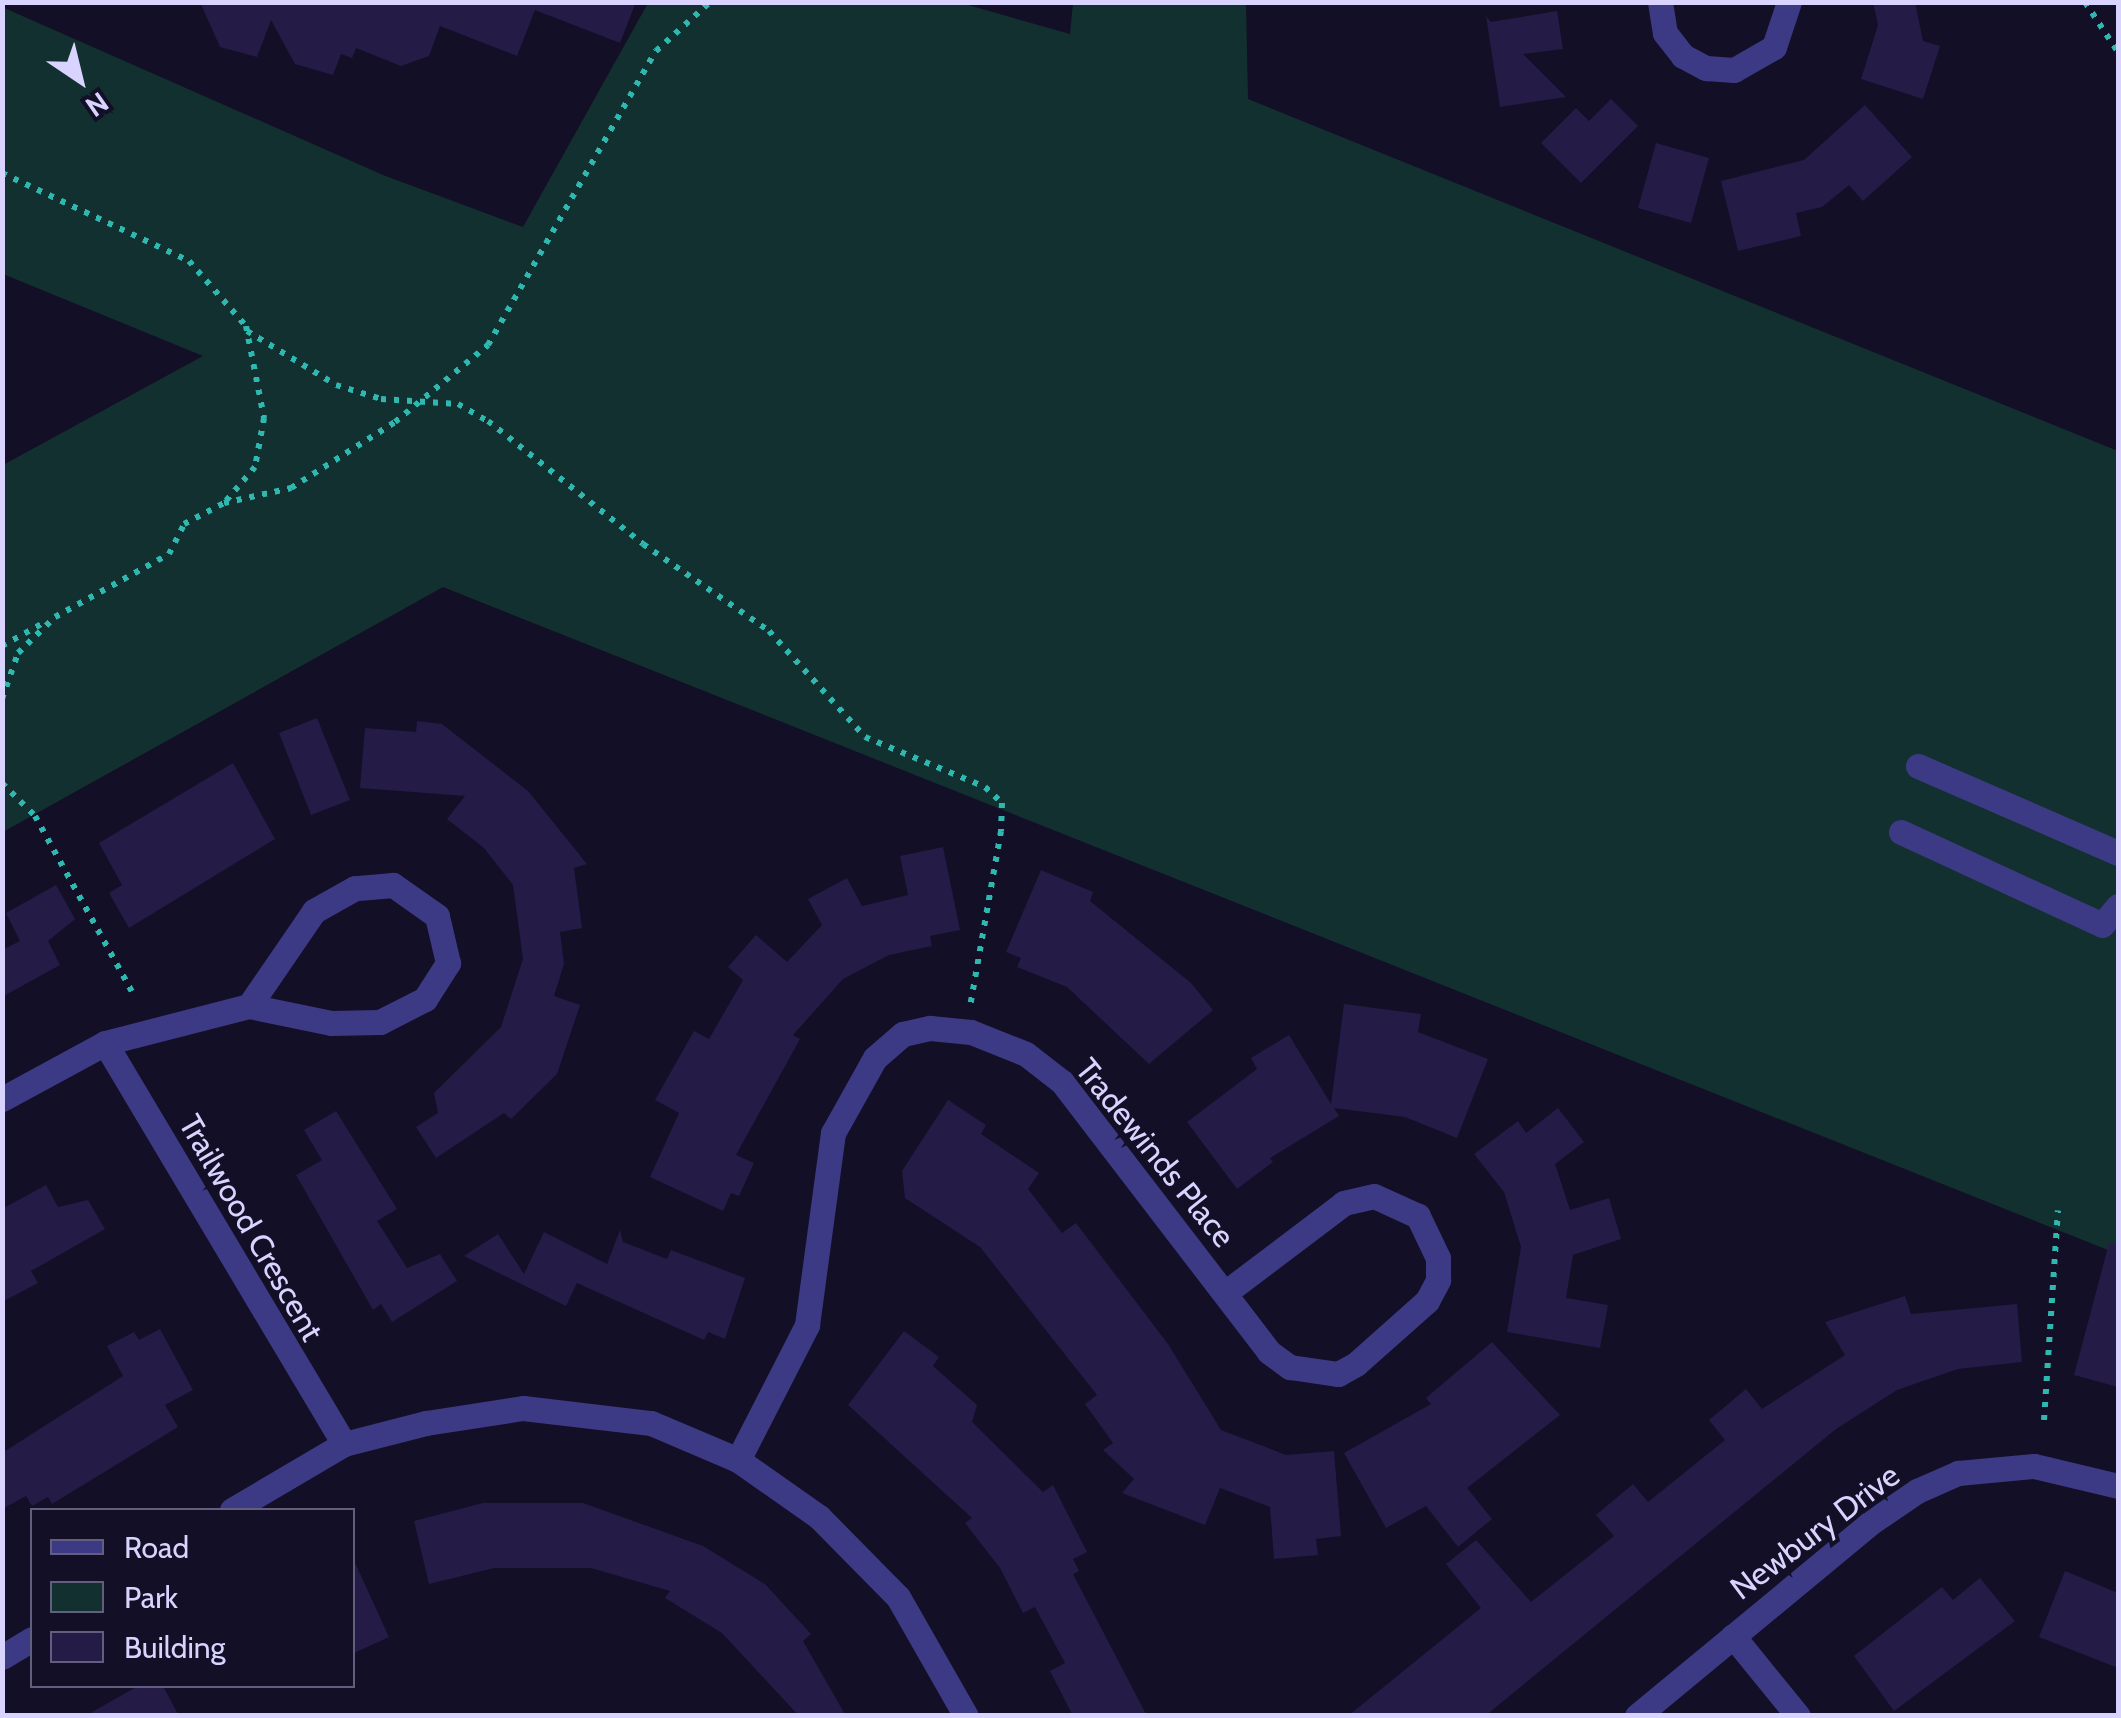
<!DOCTYPE html>
<html>
<head>
<meta charset="utf-8">
<style>
  body { margin:0 }
  #map { position:relative; width:2121px; height:1718px; overflow:hidden; background:#130f26; font-family:Cabin,sans-serif }
  div>[style] { position:absolute }
  .green>* { inset:0; background:#12302f }
  .building>* { inset:0; background:#241b47 }
  .path>* { height:6px; margin-top:-3px; transform-origin:0; background:repeating-linear-gradient(90deg,#2fb8b0 0 5px,transparent 0 13px) }
  .minor>* { height:25px; margin:-12.5px; padding:0 12.5px; transform-origin:12.5px; border-radius:12.5px; background:#3d3a85 }
  span { translate:-50% -50%; white-space:nowrap; text-align:center; line-height:1.15; -webkit-text-stroke:8px #130f26; paint-order:stroke }
  .street-label { font-size:32px; color:#d9d4ff }
  .frame { position:absolute; inset:0; border:5px solid #d9d4ff; pointer-events:none }
  .legend { position:absolute; left:30px; top:1508px; width:325px; height:180px; box-sizing:border-box; background:#130f26; border:2px solid #625e7d; margin:0; padding:12px 18px; list-style:none; font-size:30px; color:#d9d4ff }
  .legend li { display:flex; align-items:center; gap:20px; height:50px }
  .legend b { width:50px; border:2px solid #625e7d }
  .north { position:absolute; left:30px; top:30px; width:100px; height:100px; -webkit-text-stroke:8px #130f26; paint-order:stroke; rotate:145deg; font-size:28px; font-weight:700; line-height:40px; text-align:center; color:#d9d4ff }
  .north::after { content:''; display:block; margin:auto; width:35px; height:45px; background:#d9d4ff; clip-path:polygon(50% 0,100% 100%,50% 72%,0 100%) }
</style>
</head>
<body>
<div id="map">
  <div class="green">
    <div style="clip-path:polygon(648px 3px,961px 3px,1070px 34px,1073px 3px,1246px 3px,1248px 99px,2118px 451px,2118px 1254px,443px 587px,3px 832px,3px 465px,203px 356px,3px 274px,2px 7px,383px 175px,523px 227px)"></div>
  </div>
  <div class="building">
    <div style="clip-path:polygon(200px 2px,636px 2px,620px 43px,535px 10px,517px 56px,440px 26px,429px 56px,401px 66px,356px 48px,352px 58px,341px 54px,333px 75px,295px 64px,271px 20px,257px 57px,220px 47px)"></div>
    <div style="clip-path:polygon(1873px 2px,1915px 2px,1923px 41px,1940px 46px,1923px 99px,1861px 79px,1878px 25px)"></div>
    <div style="clip-path:polygon(1557px 11px,1563px 49px,1523px 54px,1566px 97px,1500px 107px,1486px 16px,1491px 22px)"></div>
    <div style="clip-path:polygon(1611px 99px,1638px 126px,1581px 183px,1541px 143px,1576px 108px,1589px 121px)"></div>
    <div style="clip-path:polygon(1865px 105px,1912px 157px,1863px 201px,1849px 185px,1822px 207px,1796px 213px,1801px 236px,1738px 251px,1721px 181px,1804px 160px)"></div>
    <div style="clip-path:polygon(1656px 143px,1709px 158px,1691px 223px,1638px 208px)"></div>
    <div style="clip-path:polygon(317px 718px,350px 800px,311px 815px,279px 733px)"></div>
    <div style="clip-path:polygon(417px 721px,442px 724px,528px 791px,587px 864px,574px 868px,582px 928px,560px 932px,564px 964px,554px 996px,580px 1005px,557px 1074px,511px 1119px,504px 1113px,436px 1158px,416px 1127px,438px 1113px,434px 1093px,501px 1027px,523px 959px,513px 885px,484px 848px,447px 819px,465px 796px,360px 788px,365px 728px,416px 732px)"></div>
    <div style="clip-path:polygon(233px 763px,275px 839px,129px 928px,109px 893px,122px 885px,99px 843px)"></div>
    <div style="clip-path:polygon(943px 847px,960px 930px,930px 936px,932px 946px,889px 955px,843px 979px,793px 1035px,800px 1039px,736px 1155px,754px 1163px,739px 1196px,731px 1193px,723px 1211px,650px 1177px,679px 1113px,655px 1100px,694px 1031px,709px 1039px,743px 980px,728px 967px,756px 935px,787px 962px,822px 925px,808px 899px,847px 878px,862px 906px,908px 895px,900px 856px)"></div>
    <div style="clip-path:polygon(1041px 870px,1093px 892px,1090px 901px,1191px 983px,1213px 1010px,1149px 1064px,1067px 987px,1017px 967px,1021px 958px,1006px 952px)"></div>
    <div style="clip-path:polygon(56px 885px,75px 919px,48px 941px,60px 965px,2px 997px,2px 950px,20px 941px,6px 913px)"></div>
    <div style="clip-path:polygon(1344px 1004px,1421px 1014px,1418px 1032px,1488px 1059px,1457px 1138px,1405px 1117px,1334px 1108px,1339px 1116px,1270px 1158px,1273px 1162px,1237px 1189px,1187px 1122px,1257px 1069px,1251px 1058px,1289px 1035px,1331px 1104px)"></div>
    <div style="clip-path:polygon(948px 1100px,986px 1125px,981px 1134px,1039px 1173px,1028px 1189px,1062px 1233px,1076px 1223px,1168px 1344px,1221px 1430px,1286px 1455px,1334px 1451px,1341px 1536px,1316px 1539px,1318px 1555px,1274px 1559px,1270px 1507px,1220px 1488px,1205px 1525px,1122px 1493px,1134px 1479px,1103px 1450px,1113px 1443px,1085px 1404px,1097px 1395px,980px 1247px,905px 1198px,902px 1171px)"></div>
    <div style="clip-path:polygon(1558px 1108px,1584px 1142px,1555px 1164px,1570px 1210px,1609px 1198px,1621px 1239px,1573px 1255px,1566px 1298px,1608px 1305px,1600px 1348px,1507px 1332px,1521px 1247px,1504px 1192px,1474px 1154px,1518px 1121px,1526px 1133px)"></div>
    <div style="clip-path:polygon(336px 1111px,397px 1209px,377px 1221px,407px 1268px,440px 1254px,457px 1281px,392px 1322px,381px 1304px,373px 1310px,296px 1175px,322px 1160px,304px 1130px)"></div>
    <div style="clip-path:polygon(46px 1185px,58px 1207px,88px 1200px,105px 1229px,31px 1271px,38px 1283px,2px 1302px,2px 1209px)"></div>
    <div style="clip-path:polygon(620px 1230px,623px 1242px,667px 1259px,671px 1250px,745px 1278px,725px 1339px,708px 1332px,704px 1340px,577px 1283px,566px 1306px,464px 1256px,498px 1234px,524px 1274px,544px 1232px,607px 1264px)"></div>
    <div style="clip-path:polygon(2109px 1243px,2118px 1244px,2118px 1387px,2074px 1375px)"></div>
    <div style="clip-path:polygon(1905px 1296px,1911px 1314px,2017px 1304px,2022px 1362px,1958px 1369px,1897px 1390px,1836px 1429px,1485px 1716px,1348px 1716px,1481px 1608px,1446px 1564px,1476px 1540px,1531px 1602px,1614px 1536px,1596px 1515px,1633px 1484px,1648px 1502px,1725px 1440px,1709px 1420px,1746px 1389px,1762px 1409px,1845px 1355px,1825px 1322px)"></div>
    <div style="clip-path:polygon(160px 1329px,193px 1390px,165px 1405px,178px 1427px,52px 1504px,48px 1497px,32px 1506px,26px 1496px,2px 1509px,2px 1453px,123px 1376px,107px 1346px,134px 1332px,139px 1340px)"></div>
    <div style="clip-path:polygon(904px 1331px,939px 1357px,933px 1366px,977px 1405px,972px 1422px,1043px 1492px,1053px 1485px,1087px 1552px,1073px 1559px,1079px 1571px,1073px 1574px,1147px 1716px,1073px 1716px,1050px 1671px,1065px 1663px,1035px 1607px,1023px 1613px,1000px 1568px,965px 1523px,972px 1518px,848px 1405px)"></div>
    <div style="clip-path:polygon(1492px 1342px,1560px 1415px,1467px 1488px,1492px 1519px,1458px 1547px,1426px 1506px,1386px 1528px,1344px 1453px,1431px 1404px,1426px 1398px)"></div>
    <div style="clip-path:polygon(483px 1503px,583px 1503px,703px 1546px,765px 1584px,811px 1634px,803px 1641px,846px 1716px,799px 1716px,722px 1633px,665px 1598px,670px 1591px,591px 1568px,494px 1568px,429px 1584px,414px 1521px)"></div>
    <div style="clip-path:polygon(352px 1556px,389px 1637px,352px 1654px)"></div>
    <div style="clip-path:polygon(2065px 1571px,2118px 1593px,2118px 1668px,2039px 1637px)"></div>
    <div style="clip-path:polygon(1980px 1578px,2015px 1621px,1894px 1711px,1854px 1656px,1942px 1587px,1953px 1600px)"></div>
    <div style="clip-path:polygon(138px 1686px,163px 1686px,179px 1716px,85px 1716px)"></div>
  </div>
  <div class="path">
    <div style="left:2085px;top:2px;width:60px;rotate:56.6deg"></div>
    <div style="left:2px;top:173px;width:207px;rotate:25.2deg"></div>
    <div style="left:189px;top:261px;width:86px;rotate:48.8deg"></div>
    <div style="left:246px;top:326px;width:94px;rotate:78.9deg"></div>
    <div style="left:264px;top:418px;width:50px;rotate:100.4deg"></div>
    <div style="left:255px;top:467px;width:48px;rotate:130.7deg"></div>
    <div style="left:247px;top:331px;width:104px;rotate:31.2deg"></div>
    <div style="left:336px;top:385px;width:47px;rotate:17.3deg"></div>
    <div style="left:381px;top:399px;width:77px;rotate:3.7deg"></div>
    <div style="left:458px;top:404px;width:34px;rotate:30deg"></div>
    <div style="left:488px;top:421px;width:198px;rotate:38.4deg"></div>
    <div style="left:643px;top:544px;width:153px;rotate:34.6deg"></div>
    <div style="left:769px;top:631px;width:143px;rotate:47.8deg"></div>
    <div style="left:865px;top:737px;width:130px;rotate:22.6deg"></div>
    <div style="left:985px;top:787px;width:23px;rotate:43deg"></div>
    <div style="left:1002px;top:803px;width:28px;rotate:92deg"></div>
    <div style="left:1001px;top:831px;width:178px;rotate:100deg"></div>
    <div style="left:2px;top:646px;width:49px;rotate:-29.2deg"></div>
    <div style="left:2px;top:699px;width:49px;rotate:-70.8deg"></div>
    <div style="left:18px;top:653px;width:52px;rotate:-44.2deg"></div>
    <div style="left:55px;top:617px;width:130px;rotate:-28.9deg"></div>
    <div style="left:169px;top:554px;width:34px;rotate:-63deg"></div>
    <div style="left:184px;top:524px;width:45px;rotate:-27.7deg"></div>
    <div style="left:224px;top:503px;width:69px;rotate:-12.6deg"></div>
    <div style="left:291px;top:488px;width:123px;rotate:-32.4deg"></div>
    <div style="left:395px;top:422px;width:121px;rotate:-39.6deg"></div>
    <div style="left:488px;top:345px;width:339px;rotate:-60.3deg"></div>
    <div style="left:656px;top:51px;width:73px;rotate:-42.2deg"></div>
    <div style="left:2px;top:783px;width:47px;rotate:45deg"></div>
    <div style="left:35px;top:816px;width:207px;rotate:61.1deg"></div>
    <div style="left:2044px;top:1420px;width:210px;rotate:-86.2deg"></div>
  </div>
  <div class="minor">
    <div style="left:1660px;top:2px;width:31px;rotate:81deg"></div>
    <div style="left:1665px;top:33px;width:29px;rotate:52deg"></div>
    <div style="left:1683px;top:56px;width:26px;rotate:28deg"></div>
    <div style="left:1706px;top:68px;width:28px;rotate:4deg"></div>
    <div style="left:1734px;top:70px;width:46px;rotate:-29.9deg"></div>
    <div style="left:1774px;top:47px;width:47px;rotate:-71.6deg"></div>
    <div style="left:1918px;top:766px;width:218px;rotate:23.5deg"></div>
    <div style="left:1901px;top:832px;width:221px;rotate:24.8deg"></div>
    <div style="left:2102px;top:925px;width:25px;rotate:-50deg"></div>
    <div style="left:105px;top:1043px;width:467px;rotate:59.2deg"></div>
    <div style="left:2px;top:1099px;width:117px;rotate:-28.5deg"></div>
    <div style="left:105px;top:1043px;width:149px;rotate:-14.4deg"></div>
    <div style="left:249px;top:1006px;width:84px;rotate:11.7deg"></div>
    <div style="left:331px;top:1023px;width:49px;rotate:-1.2deg"></div>
    <div style="left:380px;top:1022px;width:51px;rotate:-27.1deg"></div>
    <div style="left:425px;top:999px;width:43px;rotate:-57.4deg"></div>
    <div style="left:448px;top:963px;width:48px;rotate:-103.2deg"></div>
    <div style="left:437px;top:916px;width:54px;rotate:-144.8deg"></div>
    <div style="left:393px;top:885px;width:38px;rotate:175deg"></div>
    <div style="left:355px;top:888px;width:47px;rotate:150.7deg"></div>
    <div style="left:314px;top:911px;width:115px;rotate:124.4deg"></div>
    <div style="left:738px;top:1460px;width:152px;rotate:-62.9deg"></div>
    <div style="left:807px;top:1325px;width:194px;rotate:-82.3deg"></div>
    <div style="left:833px;top:1133px;width:86px;rotate:-60.8deg"></div>
    <div style="left:875px;top:1058px;width:37px;rotate:-41deg"></div>
    <div style="left:903px;top:1034px;width:28px;rotate:-13deg"></div>
    <div style="left:930px;top:1028px;width:41px;rotate:5.6deg"></div>
    <div style="left:971px;top:1032px;width:59px;rotate:21.8deg"></div>
    <div style="left:1026px;top:1054px;width:46px;rotate:37.9deg"></div>
    <div style="left:1062px;top:1082px;width:340px;rotate:52.5deg"></div>
    <div style="left:1269px;top:1352px;width:26px;rotate:36deg"></div>
    <div style="left:1290px;top:1367px;width:49px;rotate:8.3deg"></div>
    <div style="left:1338px;top:1374px;width:21px;rotate:-29deg"></div>
    <div style="left:1356px;top:1364px;width:95px;rotate:-41.6deg"></div>
    <div style="left:1427px;top:1301px;width:24px;rotate:-62deg"></div>
    <div style="left:1438px;top:1280px;width:22px;rotate:-90deg"></div>
    <div style="left:1438px;top:1258px;width:47px;rotate:-115.5deg"></div>
    <div style="left:1418px;top:1216px;width:48px;rotate:-155.6deg"></div>
    <div style="left:1374px;top:1196px;width:31px;rotate:167deg"></div>
    <div style="left:1344px;top:1203px;width:149px;rotate:142.9deg"></div>
    <div style="left:232px;top:1510px;width:130px;rotate:-30.5deg"></div>
    <div style="left:344px;top:1444px;width:85px;rotate:-14.4deg"></div>
    <div style="left:426px;top:1423px;width:98px;rotate:-8.8deg"></div>
    <div style="left:523px;top:1408px;width:129px;rotate:6.7deg"></div>
    <div style="left:651px;top:1423px;width:95px;rotate:23deg"></div>
    <div style="left:738px;top:1460px;width:99px;rotate:35.1deg"></div>
    <div style="left:819px;top:1517px;width:112px;rotate:45.4deg"></div>
    <div style="left:898px;top:1597px;width:137px;rotate:60.3deg"></div>
    <div style="left:1733px;top:1636px;width:103px;rotate:50.9deg"></div>
    <div style="left:2px;top:1657px;width:35px;rotate:-31deg"></div>
    <div style="left:1637px;top:1716px;width:306px;rotate:-39.6deg"></div>
    <div style="left:1873px;top:1521px;width:53px;rotate:-34.3deg"></div>
    <div style="left:1917px;top:1491px;width:45px;rotate:-23.7deg"></div>
    <div style="left:1958px;top:1473px;width:76px;rotate:-5.3deg"></div>
    <div style="left:2034px;top:1466px;width:86px;rotate:13.4deg"></div>
  </div>
  <div class="street-label">
    <span style="left:1155px;top:1153px;rotate:51deg">Tradewinds Place</span>
    <span style="left:251px;top:1228px;rotate:60deg">Trailwood Crescent</span>
    <span style="left:1815px;top:1532px;rotate:-37deg">Newbury Drive</span>
  </div>
  <div class="frame"></div>
  <ul class="legend">
  <li><b style="height:12px;background:#3d3a85"></b>Road</li>
  <li><b style="height:28px;background:#12302f"></b>Park</li>
  <li><b style="height:28px;background:#241b47"></b>Building</li>
  </ul>
  <div class="north">N</div>
</div>
</body>
</html>
